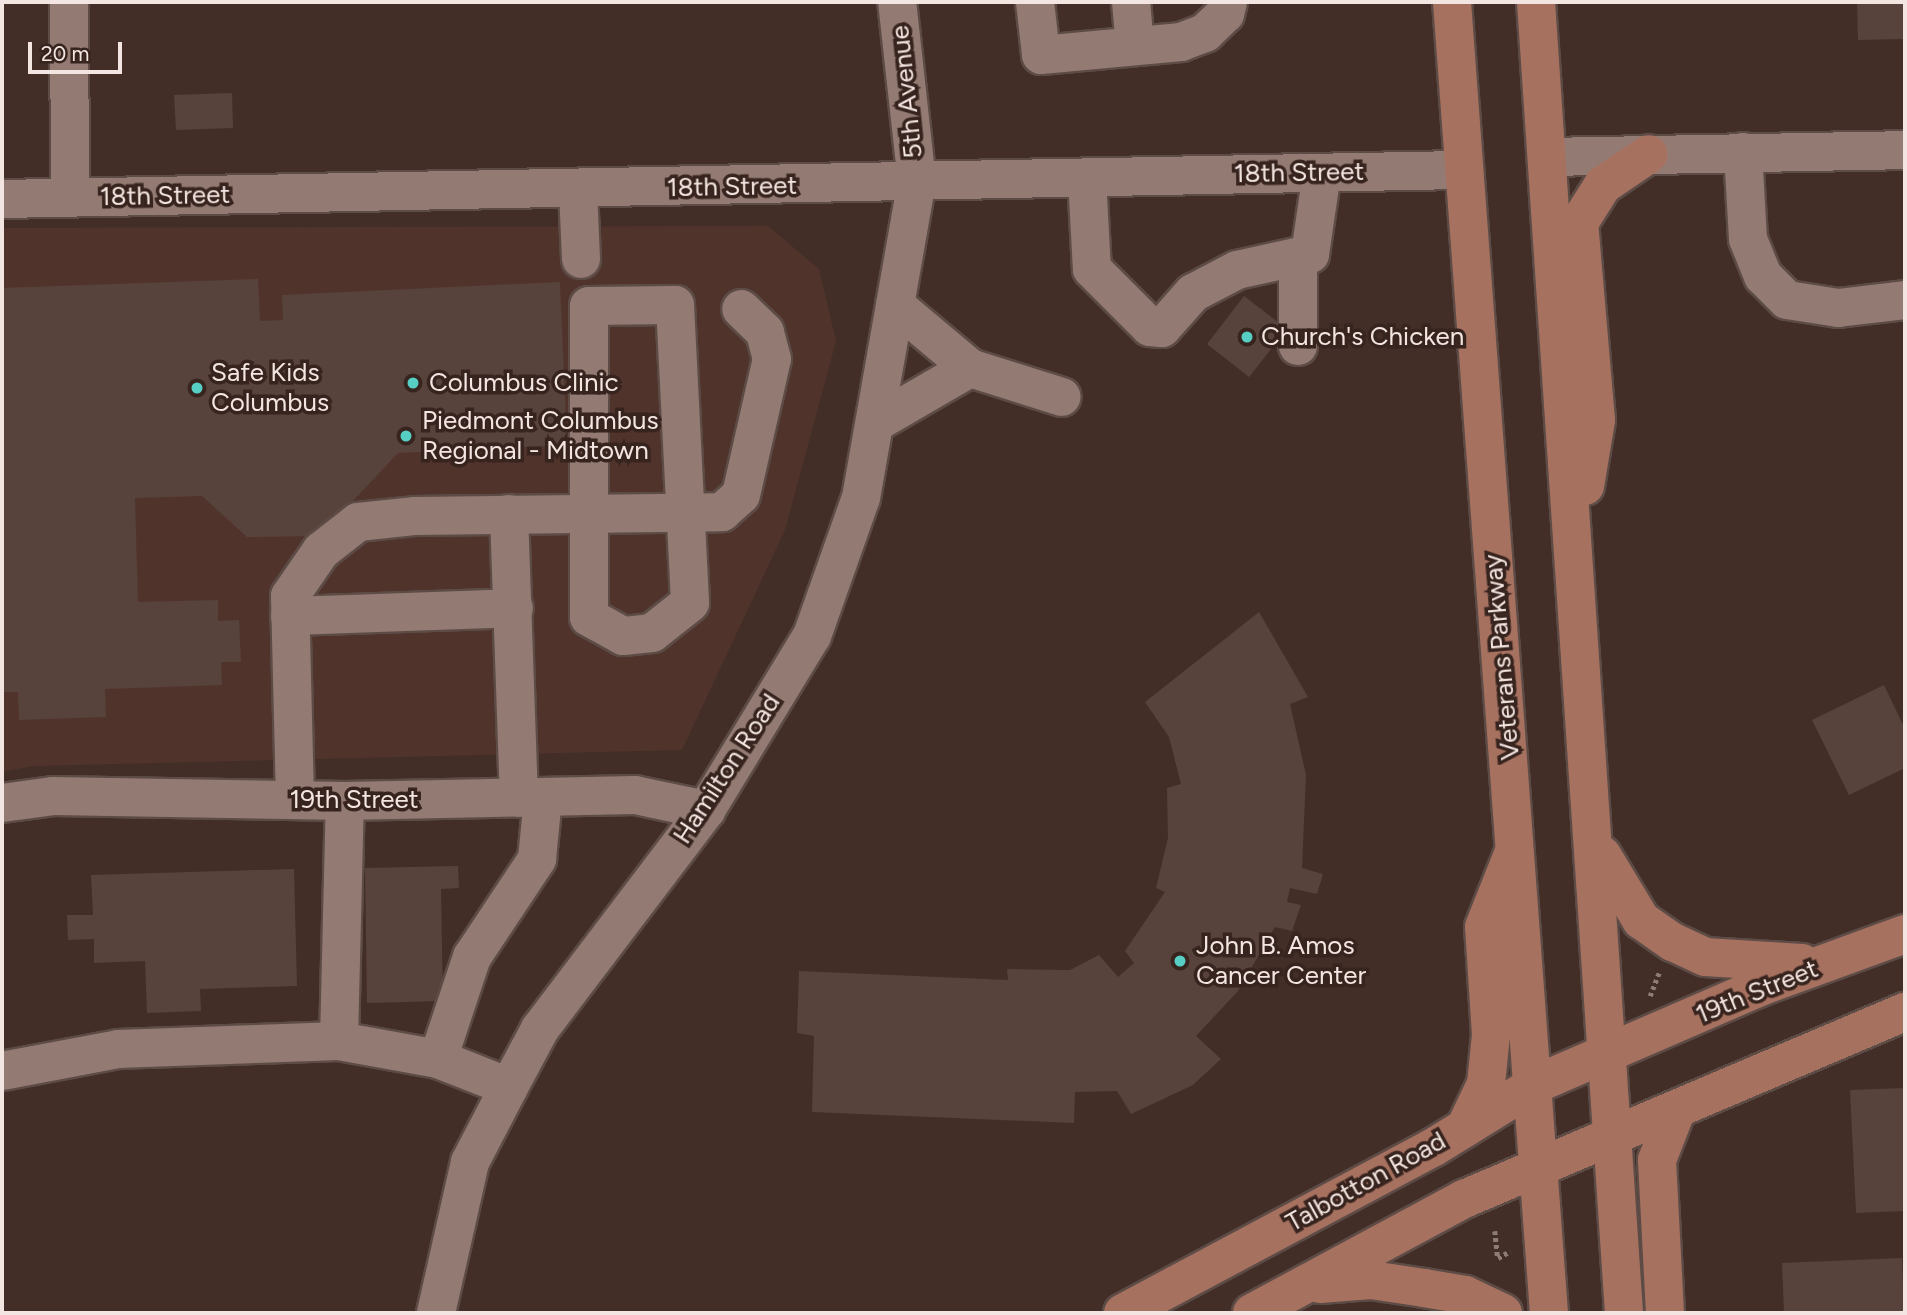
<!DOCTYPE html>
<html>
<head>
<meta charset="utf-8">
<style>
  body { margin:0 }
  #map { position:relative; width:1907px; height:1315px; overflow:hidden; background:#422e27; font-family:Figtree,sans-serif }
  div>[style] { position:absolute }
  .built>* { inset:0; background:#50342c }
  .building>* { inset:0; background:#58423c }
  .path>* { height:4.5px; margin-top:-2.25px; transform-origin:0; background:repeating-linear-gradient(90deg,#8e7d77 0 3.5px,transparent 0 7px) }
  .roads { filter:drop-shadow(2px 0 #5d4b46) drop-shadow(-2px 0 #5d4b46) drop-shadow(0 2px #5d4b46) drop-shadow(0 -2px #5d4b46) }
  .minor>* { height:38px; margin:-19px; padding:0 19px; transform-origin:19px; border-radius:19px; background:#937b73 }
  .major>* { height:38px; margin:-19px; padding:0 19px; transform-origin:19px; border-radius:19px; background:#a77160 }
  .dots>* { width:19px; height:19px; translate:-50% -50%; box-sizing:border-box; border:4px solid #38241e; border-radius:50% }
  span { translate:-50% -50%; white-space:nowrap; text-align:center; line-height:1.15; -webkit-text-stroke:7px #38241e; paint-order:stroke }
  .street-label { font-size:26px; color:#f3e5e1 }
  .poi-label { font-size:26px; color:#f3e5e1 }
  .left { translate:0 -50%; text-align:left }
  .frame { position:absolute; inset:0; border:4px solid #f3e5e1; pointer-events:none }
  .scale { position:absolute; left:28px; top:42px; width:94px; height:32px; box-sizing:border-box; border:4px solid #f3e5e1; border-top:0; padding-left:9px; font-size:21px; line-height:24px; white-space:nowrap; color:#f3e5e1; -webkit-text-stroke:5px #38241e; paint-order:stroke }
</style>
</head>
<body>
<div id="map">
  <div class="built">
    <div style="clip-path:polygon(768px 226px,819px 269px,836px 341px,785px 530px,682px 750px,33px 766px,2px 772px,2px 228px)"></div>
  </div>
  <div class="building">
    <div style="clip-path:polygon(1857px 2px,1905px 2px,1905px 39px,1858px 40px)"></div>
    <div style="clip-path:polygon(232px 93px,233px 128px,176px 130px,174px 95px)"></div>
    <div style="clip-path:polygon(258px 279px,260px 321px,283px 320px,282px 295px,560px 282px,567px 445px,398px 453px,320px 536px,247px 537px,202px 496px,135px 498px,138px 602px,218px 600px,218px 621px,239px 620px,241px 662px,221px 662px,222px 685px,105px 689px,106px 717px,19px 720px,18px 692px,2px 692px,2px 288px)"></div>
    <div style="clip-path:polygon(1244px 296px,1287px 329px,1249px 377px,1207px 344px)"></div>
    <div style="clip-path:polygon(1259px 612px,1308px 697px,1290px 704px,1306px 775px,1302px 868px,1323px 874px,1317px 894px,1290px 888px,1287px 902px,1301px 905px,1292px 931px,1275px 927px,1238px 991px,1196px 1036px,1221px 1059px,1193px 1085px,1131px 1114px,1117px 1091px,1075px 1092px,1074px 1123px,812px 1112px,814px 1036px,797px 1033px,799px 971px,1008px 980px,1007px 969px,1070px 970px,1099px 955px,1118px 977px,1134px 963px,1125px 951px,1165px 892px,1156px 888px,1168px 838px,1167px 788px,1181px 784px,1169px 737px,1145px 702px)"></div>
    <div style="clip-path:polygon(1884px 685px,1905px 729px,1905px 768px,1849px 795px,1812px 720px)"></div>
    <div style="clip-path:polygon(458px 866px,459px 888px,441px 889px,443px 1001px,367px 1003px,365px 868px)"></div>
    <div style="clip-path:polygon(294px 869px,297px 986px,200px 989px,201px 1011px,147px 1013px,145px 961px,94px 963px,94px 939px,68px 940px,67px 915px,93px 915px,91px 875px)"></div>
    <div style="clip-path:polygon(1905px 1088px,1905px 1211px,1856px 1213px,1850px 1090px)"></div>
    <div style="clip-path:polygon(1902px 1258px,1904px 1313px,1784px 1313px,1782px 1263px)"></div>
  </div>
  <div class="path">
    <div style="left:1650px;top:996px;width:26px;rotate:-69deg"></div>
    <div style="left:1495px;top:1231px;width:27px;rotate:84deg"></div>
    <div style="left:1498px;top:1258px;width:14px;rotate:-30deg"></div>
  </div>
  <div class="roads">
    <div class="minor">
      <div style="left:69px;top:2px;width:196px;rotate:89.7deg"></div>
      <div style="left:1035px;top:2px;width:53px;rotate:83.5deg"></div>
      <div style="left:1041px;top:55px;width:141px;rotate:-5.3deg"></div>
      <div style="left:1181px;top:42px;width:26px;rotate:-21deg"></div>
      <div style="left:1205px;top:33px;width:28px;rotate:-44deg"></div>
      <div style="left:1225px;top:14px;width:12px;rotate:-76deg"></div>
      <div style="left:1131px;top:2px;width:44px;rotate:84.8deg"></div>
      <div style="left:1743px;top:152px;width:87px;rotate:86.7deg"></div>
      <div style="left:1748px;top:239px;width:40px;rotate:68deg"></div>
      <div style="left:1763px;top:276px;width:34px;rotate:45deg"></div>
      <div style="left:1787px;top:300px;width:52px;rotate:8.9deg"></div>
      <div style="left:1838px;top:308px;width:67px;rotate:-6.8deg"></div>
      <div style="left:1547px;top:157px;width:358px;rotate:-1.1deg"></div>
      <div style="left:1087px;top:178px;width:91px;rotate:86.9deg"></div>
      <div style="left:1092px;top:269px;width:82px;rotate:45deg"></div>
      <div style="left:1150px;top:327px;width:12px;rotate:5deg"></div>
      <div style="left:1162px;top:328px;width:47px;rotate:-48.5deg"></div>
      <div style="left:1193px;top:293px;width:50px;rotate:-27.6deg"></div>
      <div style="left:1237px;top:270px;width:75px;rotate:-12.4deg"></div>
      <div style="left:1310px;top:254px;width:82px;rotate:-81.6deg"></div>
      <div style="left:578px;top:190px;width:69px;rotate:87.5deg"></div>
      <div style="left:2px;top:199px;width:1460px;rotate:-1.14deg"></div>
      <div style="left:1298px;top:261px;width:85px;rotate:90deg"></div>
      <div style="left:675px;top:305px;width:298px;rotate:87.1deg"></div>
      <div style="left:690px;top:603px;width:48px;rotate:141.7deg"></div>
      <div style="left:652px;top:633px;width:29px;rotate:174deg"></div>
      <div style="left:623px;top:636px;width:39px;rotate:-151deg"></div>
      <div style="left:589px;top:617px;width:311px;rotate:-90deg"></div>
      <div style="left:589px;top:306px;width:86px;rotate:-0.7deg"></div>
      <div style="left:895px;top:305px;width:98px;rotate:40deg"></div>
      <div style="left:970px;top:368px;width:96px;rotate:17.5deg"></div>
      <div style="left:875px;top:423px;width:110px;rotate:-30.1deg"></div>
      <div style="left:509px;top:514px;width:284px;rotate:88deg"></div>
      <div style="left:290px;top:616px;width:224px;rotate:-2deg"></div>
      <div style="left:295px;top:800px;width:204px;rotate:-91.4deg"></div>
      <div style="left:290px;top:596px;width:55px;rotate:-55.4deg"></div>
      <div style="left:321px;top:551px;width:47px;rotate:-38.1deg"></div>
      <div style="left:358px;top:522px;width:56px;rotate:-6.1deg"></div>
      <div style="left:414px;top:516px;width:308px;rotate:-0.7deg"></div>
      <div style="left:722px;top:512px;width:25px;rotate:-42deg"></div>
      <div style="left:741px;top:495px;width:139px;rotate:-77.2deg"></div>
      <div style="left:772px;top:359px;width:28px;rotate:-105deg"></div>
      <div style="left:765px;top:332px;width:33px;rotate:-136deg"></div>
      <div style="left:2px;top:803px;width:51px;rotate:-7.8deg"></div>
      <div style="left:53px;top:796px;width:292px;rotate:1deg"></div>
      <div style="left:345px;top:801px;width:290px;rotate:-1.2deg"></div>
      <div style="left:635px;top:795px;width:73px;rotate:11.9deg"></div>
      <div style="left:339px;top:1041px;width:240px;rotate:-88.6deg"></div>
      <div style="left:438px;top:1059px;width:108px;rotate:-71.6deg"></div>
      <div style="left:472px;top:957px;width:118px;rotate:-56.4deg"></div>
      <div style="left:537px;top:859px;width:61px;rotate:-84.4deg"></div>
      <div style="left:2px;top:1071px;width:118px;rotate:-10.7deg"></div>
      <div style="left:118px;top:1049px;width:221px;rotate:-2.1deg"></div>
      <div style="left:339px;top:1041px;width:101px;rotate:10.3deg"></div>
      <div style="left:438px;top:1059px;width:76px;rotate:21.5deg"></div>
      <div style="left:436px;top:1313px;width:155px;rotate:-77.3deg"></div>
      <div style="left:470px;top:1162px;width:85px;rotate:-62.5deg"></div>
      <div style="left:509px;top:1087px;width:66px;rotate:-61.9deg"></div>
      <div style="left:540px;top:1029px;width:275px;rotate:-52.8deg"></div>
      <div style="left:706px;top:810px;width:204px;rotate:-58.7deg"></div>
      <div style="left:812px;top:636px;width:146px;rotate:-70.5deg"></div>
      <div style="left:861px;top:498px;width:321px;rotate:-80deg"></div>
      <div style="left:917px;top:182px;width:181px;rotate:-96.3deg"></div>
    </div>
    <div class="major">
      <div style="left:1452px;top:2px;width:1315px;rotate:85.77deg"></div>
      <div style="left:1536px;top:2px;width:1314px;rotate:86.16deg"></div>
      <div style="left:1585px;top:486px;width:67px;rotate:-80.5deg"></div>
      <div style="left:1596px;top:420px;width:198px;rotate:-94.9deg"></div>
      <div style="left:1579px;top:223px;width:45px;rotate:-57.7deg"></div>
      <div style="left:1603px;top:185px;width:55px;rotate:-34deg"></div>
      <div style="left:1602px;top:855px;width:76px;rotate:59deg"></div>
      <div style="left:1641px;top:920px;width:39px;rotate:35deg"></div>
      <div style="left:1673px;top:942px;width:35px;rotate:25deg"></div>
      <div style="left:1705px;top:957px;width:97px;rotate:3.5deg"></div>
      <div style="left:1465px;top:1128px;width:49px;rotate:-64.5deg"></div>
      <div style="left:1486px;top:1084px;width:49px;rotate:-84.2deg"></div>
      <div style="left:1491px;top:1035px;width:108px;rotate:-93.7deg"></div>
      <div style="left:1484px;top:927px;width:79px;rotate:-68.3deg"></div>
      <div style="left:1320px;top:1284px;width:51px;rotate:-4.5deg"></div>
      <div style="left:1371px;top:1280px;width:54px;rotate:8.6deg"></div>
      <div style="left:1424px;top:1288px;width:42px;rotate:9.7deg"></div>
      <div style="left:1465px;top:1295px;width:42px;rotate:25.3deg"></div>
      <div style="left:1123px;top:1313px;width:353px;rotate:-28.1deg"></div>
      <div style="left:1434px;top:1147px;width:120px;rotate:-31.7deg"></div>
      <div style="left:1536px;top:1084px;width:244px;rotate:-23.4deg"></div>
      <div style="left:1760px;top:987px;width:154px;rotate:-20.1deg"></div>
      <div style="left:1252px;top:1313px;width:241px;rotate:-28.3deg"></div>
      <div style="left:1464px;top:1199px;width:479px;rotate:-23deg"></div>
      <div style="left:1665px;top:1313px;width:153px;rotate:-93deg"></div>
      <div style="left:1657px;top:1160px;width:55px;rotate:-68.6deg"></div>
    </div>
  </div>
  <div class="dots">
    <div style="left:1247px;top:337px;background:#56cec3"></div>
    <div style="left:413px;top:383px;background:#56cec3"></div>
    <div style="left:197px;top:388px;background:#56cec3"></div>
    <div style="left:406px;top:436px;background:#56cec3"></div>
    <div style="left:1180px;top:961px;background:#56cec3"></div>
  </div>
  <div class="street-label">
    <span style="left:907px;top:92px;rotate:-96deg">5th Avenue</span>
    <span style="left:1299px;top:173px;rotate:-1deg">18th Street</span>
    <span style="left:732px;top:187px;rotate:-1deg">18th Street</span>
    <span style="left:165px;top:196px;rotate:-1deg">18th Street</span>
    <span style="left:1502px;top:657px;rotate:-95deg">Veterans Parkway</span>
    <span style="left:727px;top:769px;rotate:-57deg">Hamilton Road</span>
    <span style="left:354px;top:800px">19th Street</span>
    <span style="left:1757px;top:992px;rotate:-22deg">19th Street</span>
    <span style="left:1366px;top:1182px;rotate:-29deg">Talbotton Road</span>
  </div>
  <div class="poi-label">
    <span class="left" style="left:1261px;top:337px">Church's Chicken</span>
    <span class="left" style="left:211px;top:388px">Safe Kids<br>Columbus</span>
    <span class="left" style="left:429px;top:383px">Columbus Clinic</span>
    <span class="left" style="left:422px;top:436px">Piedmont Columbus<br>Regional - Midtown</span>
    <span class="left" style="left:1196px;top:961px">John B. Amos<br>Cancer Center</span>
  </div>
  <div class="frame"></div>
  <div class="scale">20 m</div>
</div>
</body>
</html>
